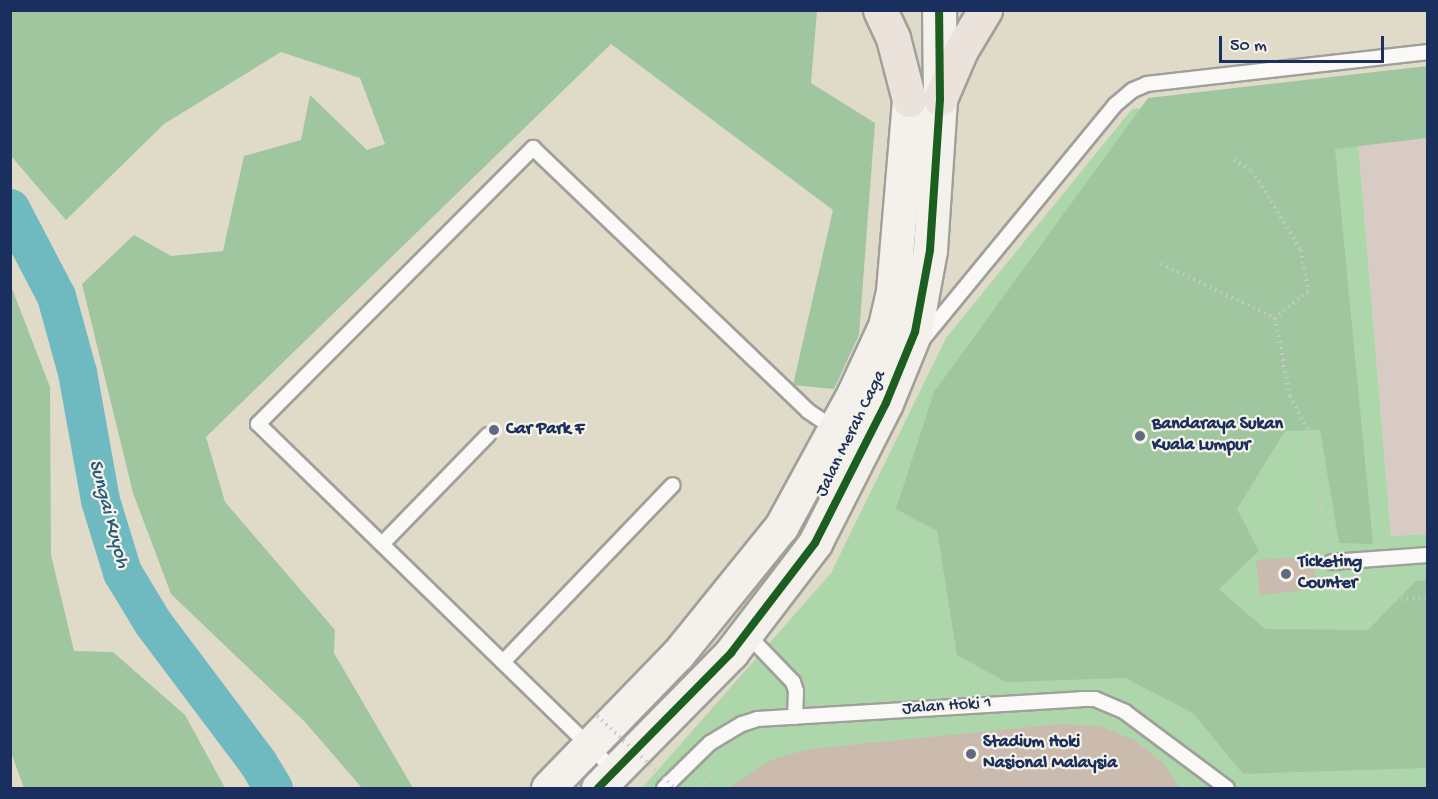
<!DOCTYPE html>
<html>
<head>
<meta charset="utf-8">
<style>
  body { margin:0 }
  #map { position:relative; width:1438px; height:799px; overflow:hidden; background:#e0dac8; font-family:"Gochi Hand",sans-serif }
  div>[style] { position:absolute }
  .industrial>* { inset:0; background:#d8cbc4 }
  .green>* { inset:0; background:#add7ab }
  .forest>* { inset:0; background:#a0c69f }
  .river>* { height:39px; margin:-19.5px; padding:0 19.5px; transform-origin:19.5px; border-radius:19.5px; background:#6fbac0 }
  .building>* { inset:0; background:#cbbbaf }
  .path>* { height:4px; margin-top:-2px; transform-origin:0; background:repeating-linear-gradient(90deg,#c9c9c8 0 1.5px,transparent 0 6px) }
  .roads { filter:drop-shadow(2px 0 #a0a09b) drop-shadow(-2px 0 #a0a09b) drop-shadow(0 2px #a0a09b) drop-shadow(0 -2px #a0a09b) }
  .lane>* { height:14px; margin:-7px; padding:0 7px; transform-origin:7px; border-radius:7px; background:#faf9f7 }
  .secondary>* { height:33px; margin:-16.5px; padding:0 16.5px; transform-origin:16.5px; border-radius:16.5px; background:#f4f1ec }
  .highway>* { height:33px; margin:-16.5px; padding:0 16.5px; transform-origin:16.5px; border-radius:16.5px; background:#ebe3db }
  .path-bridge>* { height:4px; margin-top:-2px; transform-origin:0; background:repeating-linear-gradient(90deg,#c9c9c8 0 1.5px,transparent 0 6px) }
  .cycleway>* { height:8px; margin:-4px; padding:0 4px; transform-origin:4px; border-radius:4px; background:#1b5e20 }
  .dots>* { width:16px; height:16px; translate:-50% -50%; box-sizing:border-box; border:3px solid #f7f3e8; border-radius:50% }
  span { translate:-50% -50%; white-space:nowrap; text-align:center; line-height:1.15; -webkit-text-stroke:4.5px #f7f3e8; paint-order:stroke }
  .poi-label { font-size:18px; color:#1b2f5e; font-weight:700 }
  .left { translate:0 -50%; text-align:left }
  .street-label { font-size:18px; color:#1b2f5e }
  .water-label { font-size:20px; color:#285b7f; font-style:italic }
  .frame { position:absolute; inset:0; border:12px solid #1b2f5e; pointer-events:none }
  .scale { position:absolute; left:1219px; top:36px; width:165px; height:27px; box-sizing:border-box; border:3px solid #1b2f5e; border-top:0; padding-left:8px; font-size:18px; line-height:21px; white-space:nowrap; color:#1b2f5e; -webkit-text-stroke:4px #f7f3e8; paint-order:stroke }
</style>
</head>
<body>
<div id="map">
  <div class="industrial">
    <div style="clip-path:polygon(1427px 86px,1427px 534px,1391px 536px,1354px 92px)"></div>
  </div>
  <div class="green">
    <div style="clip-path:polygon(1354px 92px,1391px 536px,1427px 534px,1427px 788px,642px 788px,831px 573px,946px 338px,1132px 109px)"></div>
  </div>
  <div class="forest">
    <div style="clip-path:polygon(11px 10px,817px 11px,811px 83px,875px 123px,859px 335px,834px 389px,793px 385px,833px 210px,611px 44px,206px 437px,225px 502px,335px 630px,334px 653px,413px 788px,362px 788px,305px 722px,171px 594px,133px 493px,82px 284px,134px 235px,171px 256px,223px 251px,244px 156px,301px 140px,310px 95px,367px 150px,385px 144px,360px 78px,281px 52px,164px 124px,66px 220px,11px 156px)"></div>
    <div style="clip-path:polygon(1427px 66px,1427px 138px,1335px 149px,1373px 544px,1339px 543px,1320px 430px,1285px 431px,1237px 509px,1259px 551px,1219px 589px,1265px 629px,1368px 630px,1416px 581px,1427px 580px,1427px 768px,1243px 774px,1193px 713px,1125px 678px,1006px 682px,957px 655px,937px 531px,896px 509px,934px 392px,1148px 98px)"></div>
    <div style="clip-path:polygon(11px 286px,50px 387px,51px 555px,74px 651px,113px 652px,185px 715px,225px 788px,24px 788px,10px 750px)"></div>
  </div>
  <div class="river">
    <div style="left:10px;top:208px;width:99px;rotate:62.4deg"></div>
    <div style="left:56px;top:296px;width:79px;rotate:74.6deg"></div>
    <div style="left:77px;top:372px;width:130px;rotate:79.8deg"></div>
    <div style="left:100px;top:500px;width:75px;rotate:73deg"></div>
    <div style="left:122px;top:572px;width:60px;rotate:58.7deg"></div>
    <div style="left:153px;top:623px;width:175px;rotate:53.1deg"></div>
    <div style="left:258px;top:763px;width:29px;rotate:59deg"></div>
  </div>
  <div class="building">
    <div style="clip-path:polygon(1314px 556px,1316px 589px,1260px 595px,1256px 560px)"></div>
    <div style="clip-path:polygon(1060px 724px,1099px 726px,1135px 740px,1164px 764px,1180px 789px,727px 789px,773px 759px,809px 749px)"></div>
  </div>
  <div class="path">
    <div style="left:1234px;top:160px;width:21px;rotate:31deg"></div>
    <div style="left:1252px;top:171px;width:93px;rotate:58.2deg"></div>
    <div style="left:1301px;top:250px;width:42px;rotate:80.3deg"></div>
    <div style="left:1308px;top:291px;width:43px;rotate:140.7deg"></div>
    <div style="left:1161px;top:264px;width:126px;rotate:25.3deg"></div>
    <div style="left:1275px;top:318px;width:79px;rotate:79.1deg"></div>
    <div style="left:1290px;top:396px;width:41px;rotate:62.2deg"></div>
    <div style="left:1309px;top:432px;width:37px;rotate:84deg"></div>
    <div style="left:1313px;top:469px;width:80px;rotate:78.4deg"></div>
    <div style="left:1336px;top:578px;width:15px;rotate:79deg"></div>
    <div style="left:1339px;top:593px;width:11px;rotate:41deg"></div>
    <div style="left:1347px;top:600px;width:12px;rotate:14deg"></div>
    <div style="left:1359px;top:603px;width:69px;rotate:-5deg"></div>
    <div style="left:701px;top:788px;width:16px;rotate:-45deg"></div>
    <div style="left:712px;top:777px;width:10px;rotate:-127deg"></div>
  </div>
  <div class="roads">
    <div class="lane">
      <div style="left:922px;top:340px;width:304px;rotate:-50.6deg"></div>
      <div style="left:1115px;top:105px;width:23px;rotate:-40deg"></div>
      <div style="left:1133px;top:90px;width:15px;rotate:-23deg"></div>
      <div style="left:1147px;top:84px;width:283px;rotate:-6.5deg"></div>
      <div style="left:382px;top:544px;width:152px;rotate:-45.8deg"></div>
      <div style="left:1332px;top:562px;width:96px;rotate:-4.2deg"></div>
      <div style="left:746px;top:633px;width:68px;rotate:46.2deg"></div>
      <div style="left:793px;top:682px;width:9px;rotate:72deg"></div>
      <div style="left:796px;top:691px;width:26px;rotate:92deg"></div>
      <div style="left:503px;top:662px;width:245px;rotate:-46.2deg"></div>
      <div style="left:615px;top:771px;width:498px;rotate:-135.8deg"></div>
      <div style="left:258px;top:424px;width:390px;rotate:-45.1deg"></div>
      <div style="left:533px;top:148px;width:381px;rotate:43.7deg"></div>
      <div style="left:808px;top:411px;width:66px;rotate:33.9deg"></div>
      <div style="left:664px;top:788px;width:64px;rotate:-44.4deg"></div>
      <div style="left:710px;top:743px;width:37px;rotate:-31deg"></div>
      <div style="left:742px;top:724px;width:16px;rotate:-18deg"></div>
      <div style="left:757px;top:719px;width:325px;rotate:-3.5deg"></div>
      <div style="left:1081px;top:699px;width:14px"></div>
      <div style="left:1095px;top:699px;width:33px;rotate:23deg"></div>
      <div style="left:1125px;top:712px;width:127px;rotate:36.7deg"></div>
    </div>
    <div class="secondary">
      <div style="left:548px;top:788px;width:187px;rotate:-45.9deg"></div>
      <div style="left:678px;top:654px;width:164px;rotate:-51deg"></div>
      <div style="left:781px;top:527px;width:153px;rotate:-61.4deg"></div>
      <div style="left:854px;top:393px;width:74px;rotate:-65.2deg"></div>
      <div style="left:885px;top:326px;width:36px;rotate:-77deg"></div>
      <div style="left:893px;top:291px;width:192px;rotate:-85.2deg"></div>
      <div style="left:598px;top:788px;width:190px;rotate:-45.4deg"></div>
      <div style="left:731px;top:653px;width:138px;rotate:-52.6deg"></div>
      <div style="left:815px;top:543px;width:157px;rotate:-63.1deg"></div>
      <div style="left:886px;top:403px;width:77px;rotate:-67.8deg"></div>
      <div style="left:915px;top:332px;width:83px;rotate:-79.6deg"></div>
      <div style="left:930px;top:250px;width:151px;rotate:-86.2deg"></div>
      <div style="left:940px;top:99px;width:89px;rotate:-90.6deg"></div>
    </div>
    <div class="highway">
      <div style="left:880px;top:10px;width:31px;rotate:65deg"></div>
      <div style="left:893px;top:38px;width:64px;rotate:75.5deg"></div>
      <div style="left:940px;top:99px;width:53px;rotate:-66.8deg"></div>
      <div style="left:961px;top:50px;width:47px;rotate:-59deg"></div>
    </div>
  </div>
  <div class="path-bridge">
    <div style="left:597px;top:716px;width:106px;rotate:42.7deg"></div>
  </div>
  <div class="cycleway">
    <div style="left:598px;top:788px;width:190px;rotate:-45.4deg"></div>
    <div style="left:731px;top:653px;width:138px;rotate:-52.6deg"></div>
    <div style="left:815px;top:543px;width:157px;rotate:-63.1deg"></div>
    <div style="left:886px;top:403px;width:77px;rotate:-67.8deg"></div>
    <div style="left:915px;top:332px;width:83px;rotate:-79.6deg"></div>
    <div style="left:930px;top:250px;width:151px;rotate:-86.2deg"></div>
    <div style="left:940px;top:99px;width:89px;rotate:-90.6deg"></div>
  </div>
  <div class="dots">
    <div style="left:494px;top:430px;background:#606b83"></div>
    <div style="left:1140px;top:436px;background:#606b83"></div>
    <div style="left:1286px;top:574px;background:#606b83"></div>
    <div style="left:971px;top:754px;background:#606b83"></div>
  </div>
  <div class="poi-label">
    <span class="left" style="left:1152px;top:436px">Bandaraya Sukan<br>Kuala Lumpur</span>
    <span class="left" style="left:506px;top:430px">Car Park F</span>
    <span class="left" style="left:1298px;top:574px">Ticketing<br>Counter</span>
    <span class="left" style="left:983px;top:754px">Stadium Hoki<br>Nasional Malaysia</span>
  </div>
  <div class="street-label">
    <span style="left:852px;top:434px;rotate:-64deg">Jalan Merah Caga</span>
    <span style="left:947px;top:707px;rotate:-4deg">Jalan Hoki 1</span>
  </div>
  <div class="water-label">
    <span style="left:108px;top:514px;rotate:75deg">Sungai Kuyoh</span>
  </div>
  <div class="frame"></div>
  <div class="scale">50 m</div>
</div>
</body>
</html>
